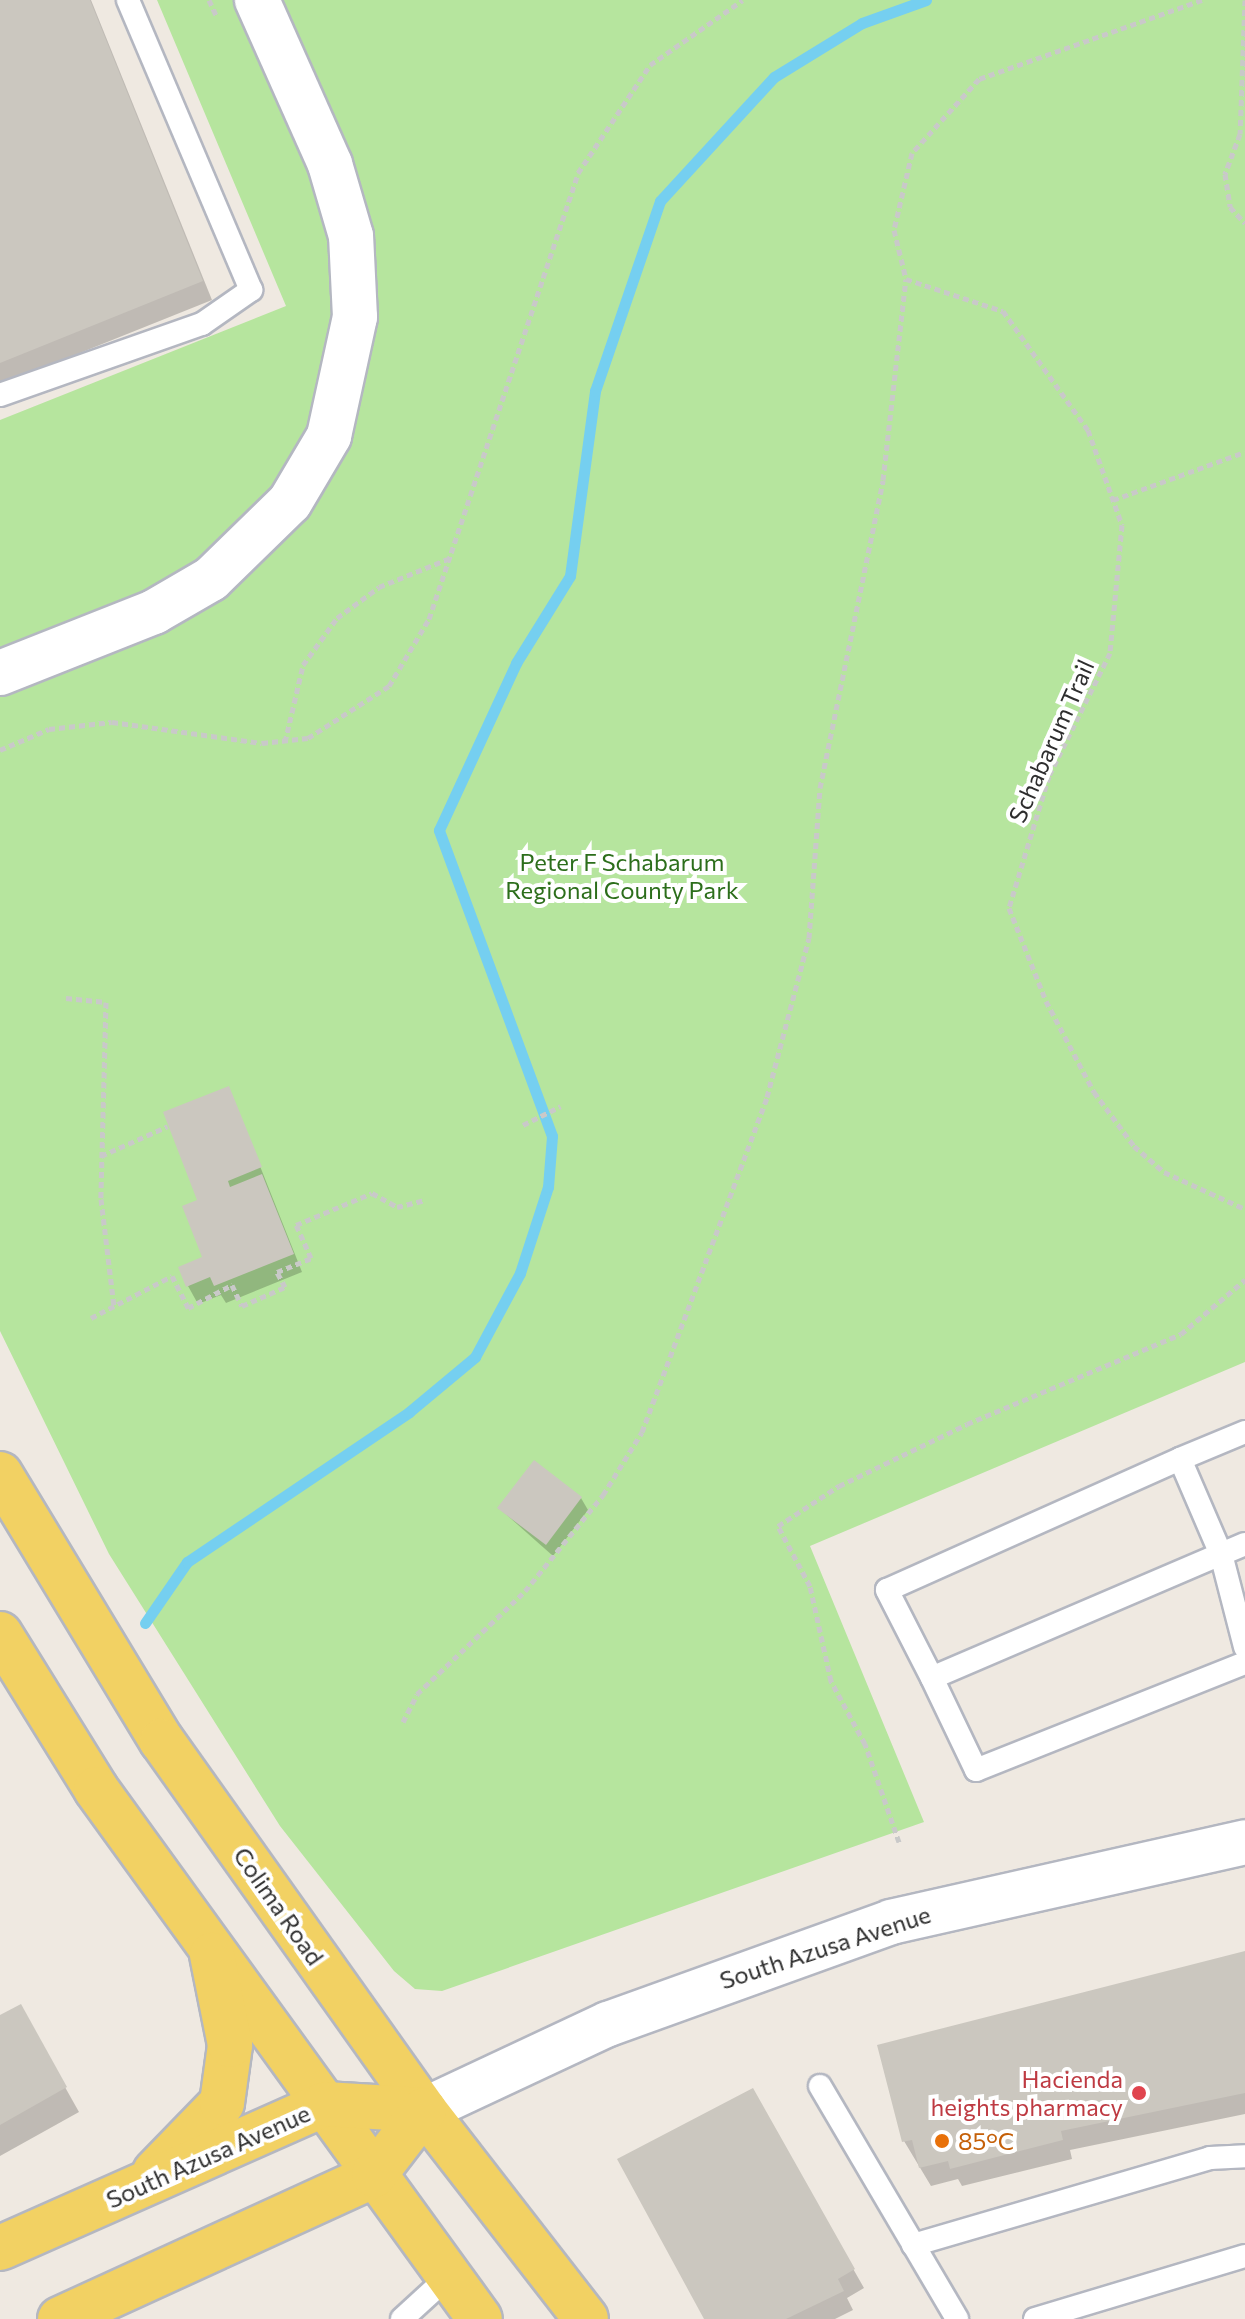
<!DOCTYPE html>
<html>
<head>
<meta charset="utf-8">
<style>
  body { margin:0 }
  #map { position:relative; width:1245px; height:2319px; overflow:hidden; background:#efe9e1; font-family:Commissioner,sans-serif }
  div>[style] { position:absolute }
  .green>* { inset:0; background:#b6e59e }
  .shadow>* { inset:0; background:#0003 }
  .stream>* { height:11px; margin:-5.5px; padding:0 5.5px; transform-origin:5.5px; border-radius:5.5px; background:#75cff0 }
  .building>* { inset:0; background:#cbc7bf }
  .path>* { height:5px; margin-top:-2.5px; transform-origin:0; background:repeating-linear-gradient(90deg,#c9c9c9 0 6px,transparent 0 10px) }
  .roads { filter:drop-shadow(2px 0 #b4b7c1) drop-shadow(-2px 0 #b4b7c1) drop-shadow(0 2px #b4b7c1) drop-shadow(0 -2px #b4b7c1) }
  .lane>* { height:22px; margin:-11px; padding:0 11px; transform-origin:11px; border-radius:11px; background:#fff }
  .street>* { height:44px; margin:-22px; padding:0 22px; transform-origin:22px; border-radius:22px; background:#fff }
  .secondary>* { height:44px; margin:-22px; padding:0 22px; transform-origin:22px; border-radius:22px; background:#fff }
  .primary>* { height:44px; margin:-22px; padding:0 22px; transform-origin:22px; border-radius:22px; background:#f2d163 }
  .dots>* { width:22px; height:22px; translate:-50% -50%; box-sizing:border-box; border:4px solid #fff; border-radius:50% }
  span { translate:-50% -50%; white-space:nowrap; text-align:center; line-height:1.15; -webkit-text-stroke:8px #fff; paint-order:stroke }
  .street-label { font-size:24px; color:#2e2e2e }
  .park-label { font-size:24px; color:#2c6e1b }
  .health-label { font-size:24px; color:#be3a42 }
  .right { translate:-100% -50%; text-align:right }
  .food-label { font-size:24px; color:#c56008 }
  .left { translate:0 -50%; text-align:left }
</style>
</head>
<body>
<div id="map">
  <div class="green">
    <div style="clip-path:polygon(157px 0,1245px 0,1245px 1362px,810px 1546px,924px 1822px,442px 1991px,415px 1989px,394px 1971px,280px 1826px,109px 1554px,0 1331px,0 420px,286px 306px)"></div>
  </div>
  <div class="shadow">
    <div style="clip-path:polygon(0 0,91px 0,212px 300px,0 385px)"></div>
    <div style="clip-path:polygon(229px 1088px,302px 1272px,226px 1303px,221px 1295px,198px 1304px,188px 1286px,205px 1258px,200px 1201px)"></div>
    <div style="clip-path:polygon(581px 1498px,588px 1510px,553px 1556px,500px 1509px)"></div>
    <div style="clip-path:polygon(1245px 1953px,1245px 2114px,1070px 2150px,1072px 2159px,962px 2186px,958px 2179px,931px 2186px,904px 2141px)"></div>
    <div style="clip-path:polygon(20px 2007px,79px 2112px,0 2156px,0 2018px)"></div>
    <div style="clip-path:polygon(752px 2091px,864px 2288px,847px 2298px,853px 2310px,835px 2319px,706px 2319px)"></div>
  </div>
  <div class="stream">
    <div style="left:145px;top:1623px;width:74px;rotate:-55.5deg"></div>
    <div style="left:187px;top:1562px;width:268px;rotate:-34deg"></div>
    <div style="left:409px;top:1412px;width:86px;rotate:-39.8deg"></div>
    <div style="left:475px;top:1357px;width:95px;rotate:-61.8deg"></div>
    <div style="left:520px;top:1273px;width:90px;rotate:-72deg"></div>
    <div style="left:548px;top:1187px;width:51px;rotate:-85.5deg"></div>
    <div style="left:552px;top:1136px;width:326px;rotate:-110.3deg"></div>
    <div style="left:439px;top:830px;width:184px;rotate:-65.2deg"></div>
    <div style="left:516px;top:663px;width:102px;rotate:-58.2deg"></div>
    <div style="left:570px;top:576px;width:187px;rotate:-82.3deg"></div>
    <div style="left:595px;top:391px;width:201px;rotate:-71.1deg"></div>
    <div style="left:660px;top:201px;width:168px;rotate:-47.4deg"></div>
    <div style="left:774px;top:77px;width:103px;rotate:-31.5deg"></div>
    <div style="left:862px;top:23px;width:68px;rotate:-19.8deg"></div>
  </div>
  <div class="building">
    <div style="clip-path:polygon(0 0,90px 0,203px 281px,0 363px)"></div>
    <div style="clip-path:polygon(229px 1086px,262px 1167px,228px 1181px,230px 1187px,262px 1174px,294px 1254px,214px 1286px,210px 1277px,186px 1287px,178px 1267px,202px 1257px,182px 1206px,197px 1200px,163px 1112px)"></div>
    <div style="clip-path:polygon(534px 1460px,582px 1497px,546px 1545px,497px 1508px)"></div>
    <div style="clip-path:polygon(1245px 1951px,1245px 2093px,1061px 2131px,1063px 2140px,950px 2169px,948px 2161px,919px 2168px,912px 2140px,902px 2142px,877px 2045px)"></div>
    <div style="clip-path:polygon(21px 2004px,67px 2087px,0 2125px,0 2015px)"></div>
    <div style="clip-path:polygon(753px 2088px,855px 2269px,838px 2279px,844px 2291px,786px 2319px,704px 2319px,617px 2159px)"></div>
  </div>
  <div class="path">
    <div style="left:209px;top:0;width:19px;rotate:65deg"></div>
    <div style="left:1202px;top:0;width:237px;rotate:160.5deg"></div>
    <div style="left:979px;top:79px;width:100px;rotate:132.2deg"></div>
    <div style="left:912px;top:153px;width:79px;rotate:103.2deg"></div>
    <div style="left:894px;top:230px;width:50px;rotate:76.2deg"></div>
    <div style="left:906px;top:279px;width:102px;rotate:18.3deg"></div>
    <div style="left:1003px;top:311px;width:146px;rotate:54.5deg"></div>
    <div style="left:1088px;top:430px;width:101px;rotate:70.3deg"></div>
    <div style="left:1122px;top:525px;width:129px;rotate:95.4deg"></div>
    <div style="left:1110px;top:653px;width:137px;rotate:116.4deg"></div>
    <div style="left:1049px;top:776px;width:138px;rotate:106.9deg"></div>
    <div style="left:1009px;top:908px;width:100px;rotate:68.3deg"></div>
    <div style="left:1046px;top:1001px;width:103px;rotate:62.2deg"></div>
    <div style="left:1094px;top:1092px;width:67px;rotate:53.5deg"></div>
    <div style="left:1134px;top:1146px;width:40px;rotate:41deg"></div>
    <div style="left:1164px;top:1172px;width:89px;rotate:24.6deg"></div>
    <div style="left:1245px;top:0;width:134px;rotate:92.1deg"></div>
    <div style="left:1240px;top:134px;width:43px;rotate:110.6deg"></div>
    <div style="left:1225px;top:174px;width:33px;rotate:81deg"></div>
    <div style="left:1230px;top:207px;width:22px;rotate:47deg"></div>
    <div style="left:1113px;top:500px;width:140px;rotate:-20deg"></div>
    <div style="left:285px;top:742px;width:79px;rotate:-76.8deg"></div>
    <div style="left:303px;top:665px;width:58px;rotate:-54.1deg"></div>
    <div style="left:337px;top:618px;width:52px;rotate:-36.4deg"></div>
    <div style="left:379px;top:587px;width:74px;rotate:-22.1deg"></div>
    <div style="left:0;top:750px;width:53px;rotate:-23.2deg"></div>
    <div style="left:49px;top:729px;width:63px;rotate:-6.3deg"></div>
    <div style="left:112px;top:722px;width:151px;rotate:8deg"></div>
    <div style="left:262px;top:743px;width:46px;rotate:-6.2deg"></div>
    <div style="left:308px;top:738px;width:96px;rotate:-32.7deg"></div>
    <div style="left:389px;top:686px;width:78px;rotate:-59.2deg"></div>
    <div style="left:429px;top:619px;width:470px;rotate:-71.5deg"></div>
    <div style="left:578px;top:173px;width:130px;rotate:-56.3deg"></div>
    <div style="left:650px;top:65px;width:113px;rotate:-35deg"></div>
    <div style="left:66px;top:998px;width:40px;rotate:5.7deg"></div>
    <div style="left:106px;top:1002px;width:197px;rotate:91.5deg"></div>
    <div style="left:101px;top:1199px;width:108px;rotate:83.1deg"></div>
    <div style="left:523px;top:1125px;width:42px;rotate:-26.6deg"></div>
    <div style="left:101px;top:1156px;width:73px;rotate:-24.1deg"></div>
    <div style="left:91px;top:1318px;width:91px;rotate:-27.4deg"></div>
    <div style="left:172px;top:1276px;width:36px;rotate:63deg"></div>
    <div style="left:188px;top:1308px;width:50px;rotate:-27.6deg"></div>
    <div style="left:232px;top:1285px;width:23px;rotate:65deg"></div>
    <div style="left:242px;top:1306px;width:47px;rotate:-23.8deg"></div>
    <div style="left:285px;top:1287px;width:17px;rotate:-118deg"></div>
    <div style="left:277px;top:1272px;width:37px;rotate:-22deg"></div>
    <div style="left:311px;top:1258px;width:36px;rotate:-114deg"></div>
    <div style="left:296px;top:1225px;width:82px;rotate:-22.8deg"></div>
    <div style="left:372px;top:1193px;width:29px;rotate:29deg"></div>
    <div style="left:397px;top:1207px;width:29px;rotate:-14deg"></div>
    <div style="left:403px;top:1722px;width:31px;rotate:-63deg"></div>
    <div style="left:417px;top:1694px;width:149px;rotate:-43.6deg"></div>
    <div style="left:525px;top:1591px;width:124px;rotate:-50.9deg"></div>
    <div style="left:603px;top:1495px;width:74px;rotate:-58.2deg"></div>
    <div style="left:642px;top:1432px;width:358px;rotate:-69.5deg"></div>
    <div style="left:767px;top:1097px;width:164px;rotate:-75.2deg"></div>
    <div style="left:809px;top:938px;width:150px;rotate:-85.8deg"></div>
    <div style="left:820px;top:788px;width:314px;rotate:-78.4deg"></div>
    <div style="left:883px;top:480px;width:202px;rotate:-83.5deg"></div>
    <div style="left:899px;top:1842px;width:104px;rotate:-109.1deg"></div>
    <div style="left:865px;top:1744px;width:72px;rotate:-118.4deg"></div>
    <div style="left:831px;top:1681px;width:97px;rotate:-102.5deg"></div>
    <div style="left:810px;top:1586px;width:68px;rotate:-118.1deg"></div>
    <div style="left:778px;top:1526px;width:73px;rotate:-33.3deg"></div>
    <div style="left:839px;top:1486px;width:142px;rotate:-25.8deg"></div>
    <div style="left:967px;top:1424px;width:232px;rotate:-22.8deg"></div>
    <div style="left:1181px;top:1334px;width:84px;rotate:-40.2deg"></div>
  </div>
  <div class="roads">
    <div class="lane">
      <div style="left:0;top:395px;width:214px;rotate:-19.4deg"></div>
      <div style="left:202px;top:324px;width:60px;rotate:-34.8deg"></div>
      <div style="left:251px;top:290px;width:315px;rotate:-113deg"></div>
      <div style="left:1180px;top:1459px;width:70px;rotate:-22.6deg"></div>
      <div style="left:1245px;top:1544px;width:26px;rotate:157deg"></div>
      <div style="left:1221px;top:1554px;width:314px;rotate:156.8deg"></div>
      <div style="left:932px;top:1678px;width:99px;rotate:-117.1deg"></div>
      <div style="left:887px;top:1590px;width:321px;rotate:-24.1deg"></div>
      <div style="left:1180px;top:1459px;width:103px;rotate:66.7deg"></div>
      <div style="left:1221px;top:1554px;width:96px;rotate:75.5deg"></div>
      <div style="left:932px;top:1678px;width:102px;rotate:64.4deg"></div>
      <div style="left:976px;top:1770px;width:289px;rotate:-21.7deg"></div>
      <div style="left:820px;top:2086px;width:270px;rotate:59.5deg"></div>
      <div style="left:913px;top:2245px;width:309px;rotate:-16.3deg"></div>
      <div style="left:1210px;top:2158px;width:35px;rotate:-3deg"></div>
      <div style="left:402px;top:2319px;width:64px;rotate:-42.5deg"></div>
      <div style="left:1035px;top:2319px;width:219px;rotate:-16.7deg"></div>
    </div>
    <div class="street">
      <div style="left:0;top:673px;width:166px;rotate:-21.6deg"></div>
      <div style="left:154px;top:612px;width:66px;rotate:-30.1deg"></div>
      <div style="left:211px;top:579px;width:110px;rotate:-44.3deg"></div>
      <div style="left:290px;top:502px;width:77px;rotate:-59.4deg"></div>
      <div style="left:329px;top:436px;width:122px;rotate:-77.7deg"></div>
      <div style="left:355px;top:317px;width:81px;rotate:-92.8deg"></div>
      <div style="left:351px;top:236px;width:75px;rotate:-106.3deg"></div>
      <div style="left:330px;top:164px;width:180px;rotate:-114deg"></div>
    </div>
    <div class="secondary">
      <div style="left:424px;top:2110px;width:203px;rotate:-25.1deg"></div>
      <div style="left:608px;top:2024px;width:301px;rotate:-19.8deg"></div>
      <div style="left:891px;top:1922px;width:363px;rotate:-12.7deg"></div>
    </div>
    <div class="primary">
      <div style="left:0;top:1474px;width:312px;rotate:58.8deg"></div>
      <div style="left:162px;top:1741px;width:453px;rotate:54.6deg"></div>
      <div style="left:424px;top:2110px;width:264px;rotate:52.2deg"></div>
      <div style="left:0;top:1634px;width:182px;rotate:58.2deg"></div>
      <div style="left:96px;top:1789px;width:654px;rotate:54.08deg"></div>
      <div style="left:155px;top:2172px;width:96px;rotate:-45.8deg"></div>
      <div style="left:222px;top:2103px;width:59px;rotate:-82.1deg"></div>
      <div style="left:230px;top:2045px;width:92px;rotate:-101.3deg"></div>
      <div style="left:0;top:2248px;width:355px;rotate:-23.9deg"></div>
      <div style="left:325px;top:2104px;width:99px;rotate:3.5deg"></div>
      <div style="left:60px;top:2319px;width:345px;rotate:-24.6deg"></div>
      <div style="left:374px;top:2175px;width:82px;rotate:-52.4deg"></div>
    </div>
  </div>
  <div class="dots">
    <div style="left:1139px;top:2093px;background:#e0444e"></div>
    <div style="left:942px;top:2141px;background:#e8710a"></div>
  </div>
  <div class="street-label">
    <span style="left:1051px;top:741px;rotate:-66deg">Schabarum Trail</span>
    <span style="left:279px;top:1906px;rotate:55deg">Colima Road</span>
    <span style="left:825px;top:1947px;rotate:-18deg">South Azusa Avenue</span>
    <span style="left:208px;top:2156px;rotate:-24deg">South Azusa Avenue</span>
  </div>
  <div class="park-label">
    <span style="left:622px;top:876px">Peter F Schabarum<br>Regional County Park</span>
  </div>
  <div class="health-label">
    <span class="right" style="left:1123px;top:2093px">Hacienda<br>heights pharmacy</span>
  </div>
  <div class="food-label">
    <span class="left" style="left:958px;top:2141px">85°C</span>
  </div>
</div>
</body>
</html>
